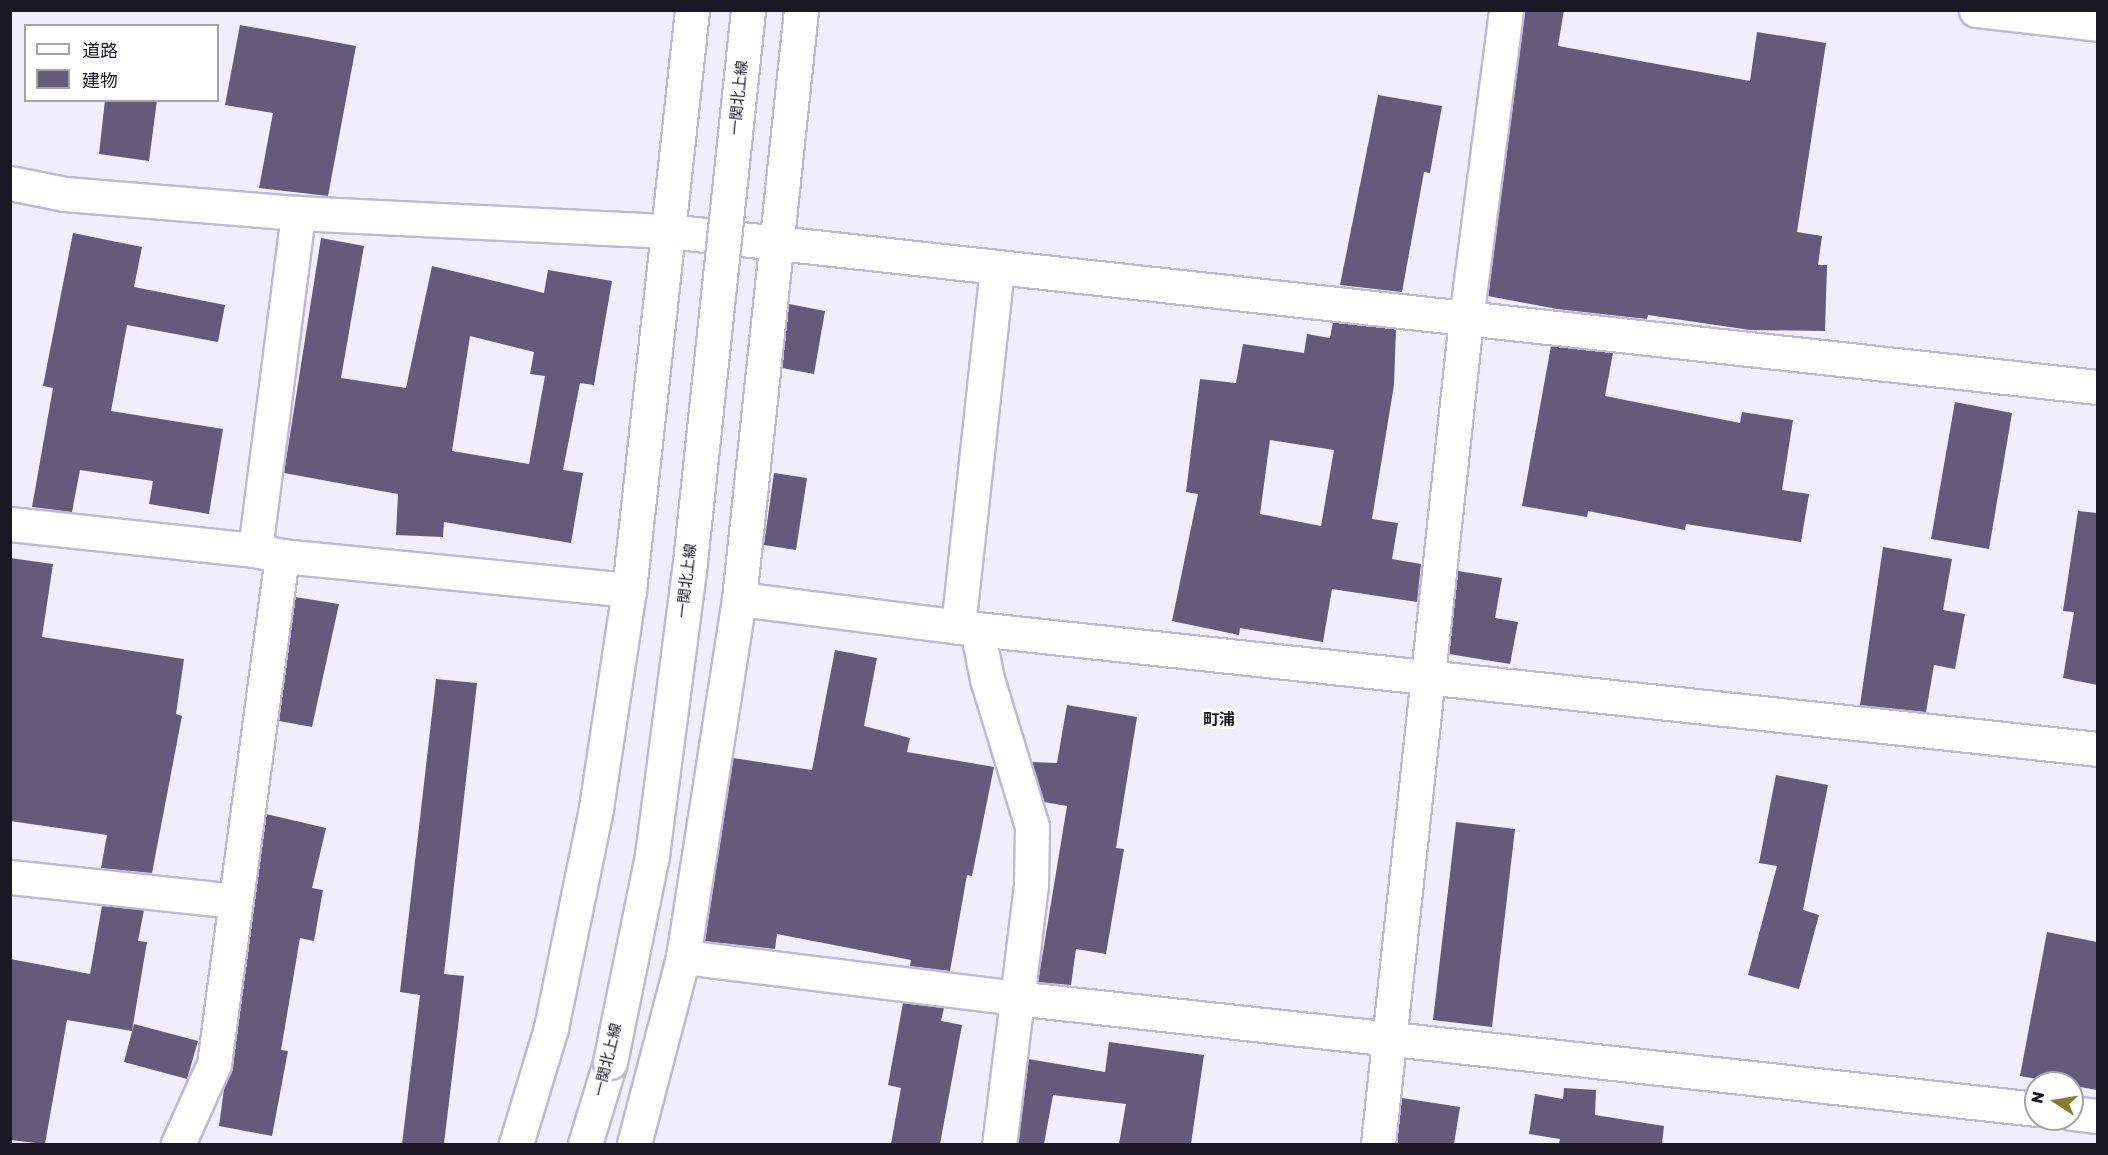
<!DOCTYPE html>
<html>
<head>
<meta charset="utf-8">
<style>
  body { margin:0 }
  #map { position:relative; width:2108px; height:1155px; overflow:hidden; background:#f0eefc; font-family:Rubik,"Noto Sans JP",sans-serif }
  div>[style] { position:absolute }
  .building>* { inset:0; background:#625b7a }
  .roads { filter:drop-shadow(2px 0 #beb7d9) drop-shadow(-2px 0 #beb7d9) drop-shadow(0 2px #beb7d9) drop-shadow(0 -2px #beb7d9) }
  .minor>* { height:33px; margin:-16.5px; padding:0 16.5px; transform-origin:16.5px; border-radius:16.5px; background:#fff }
  .major>* { height:33px; margin:-16.5px; padding:0 16.5px; transform-origin:16.5px; border-radius:16.5px; background:#fff }
  .bridges { filter:drop-shadow(2px 0 #beb7d9) drop-shadow(-2px 0 #beb7d9) drop-shadow(0 2px #beb7d9) drop-shadow(0 -2px #beb7d9) }
  .major-bridge>* { height:33px; margin:-16.5px; padding:0 16.5px; transform-origin:16.5px; border-radius:16.5px; background:#fff }
  span { translate:-50% -50%; white-space:nowrap; text-align:center; line-height:1.15; -webkit-text-stroke:6px #fff; paint-order:stroke }
  .street-label { font-size:15px; color:#1b1825 }
  .neighbourhood-label { font-size:16px; color:#1b1825; font-weight:700 }
  .frame { position:absolute; inset:0; border:12px solid #1b1825; pointer-events:none }
  .legend { position:absolute; left:24px; top:24px; width:195px; height:78px; box-sizing:border-box; background:#fff; border:2px solid #a4a3a8; margin:0; padding:8px 10px; list-style:none; font-size:18px; color:#1b1825 }
  .legend li { display:flex; align-items:center; gap:12px; height:30px }
  .legend b { width:30px; border:2px solid #a4a3a8 }
  .north { position:absolute; left:2024px; top:1071px; width:60px; height:60px; box-sizing:border-box; background:#fff; border:2px solid #a4a3a8; border-radius:50%; rotate:282deg; font-size:16px; font-weight:700; line-height:24px; text-align:center; color:#1b1825 }
  .north::after { content:''; display:block; margin:auto; width:21px; height:27px; background:#7e812b; clip-path:polygon(50% 0,100% 100%,50% 72%,0 100%) }
</style>
</head>
<body>
<div id="map">
  <div class="building">
    <div style="clip-path:polygon(1524px 10px,1564px 10px,1558px 46px,1750px 81px,1757px 32px,1826px 43px,1797px 232px,1822px 236px,1818px 265px,1827px 265px,1825px 331px,1750px 330px,1648px 315px,1647px 319px,1557px 309px,1488px 296px)"></div>
    <div style="clip-path:polygon(240px 25px,356px 46px,328px 196px,259px 188px,273px 113px,225px 105px)"></div>
    <div style="clip-path:polygon(1378px 95px,1442px 106px,1430px 173px,1424px 172px,1402px 292px,1340px 285px)"></div>
    <div style="clip-path:polygon(105px 100px,157px 100px,149px 161px,99px 154px)"></div>
    <div style="clip-path:polygon(73px 233px,142px 247px,134px 287px,225px 305px,218px 342px,127px 325px,111px 411px,223px 429px,209px 514px,149px 504px,153px 481px,80px 470px,72px 512px,32px 507px,53px 388px,43px 386px)"></div>
    <div style="clip-path:polygon(evenodd,321px 238px,364px 246px,341px 378px,406px 388px,432px 266px,544px 293px,548px 270px,612px 281px,594px 385px,580px 383px,563px 470px,583px 473px,571px 543px,444px 522px,443px 537px,396px 535px,398px 494px,284px 473px,321px 238px,470px 336px,534px 352px,530px 374px,545px 376px,529px 464px,452px 451px,470px 336px)"></div>
    <div style="clip-path:polygon(789px 304px,825px 311px,814px 374px,782px 368px)"></div>
    <div style="clip-path:polygon(evenodd,1333px 322px,1396px 329px,1394px 385px,1372px 519px,1398px 523px,1392px 559px,1421px 564px,1417px 602px,1332px 589px,1323px 642px,1240px 628px,1239px 635px,1172px 621px,1198px 494px,1186px 492px,1200px 379px,1236px 383px,1243px 344px,1304px 353px,1307px 334px,1330px 338px,1333px 322px,1270px 440px,1334px 450px,1321px 526px,1260px 514px,1270px 440px)"></div>
    <div style="clip-path:polygon(1551px 346px,1613px 353px,1605px 396px,1740px 423px,1742px 412px,1793px 420px,1782px 490px,1809px 494px,1801px 542px,1686px 524px,1685px 530px,1588px 511px,1587px 517px,1522px 506px)"></div>
    <div style="clip-path:polygon(1955px 402px,2012px 413px,1989px 549px,1931px 539px)"></div>
    <div style="clip-path:polygon(774px 473px,807px 478px,796px 550px,764px 545px)"></div>
    <div style="clip-path:polygon(2078px 511px,2097px 513px,2097px 685px,2063px 678px,2074px 612px,2063px 611px)"></div>
    <div style="clip-path:polygon(1883px 547px,1952px 559px,1943px 610px,1965px 614px,1955px 669px,1934px 665px,1926px 712px,1860px 705px)"></div>
    <div style="clip-path:polygon(10px 558px,53px 564px,42px 637px,184px 659px,176px 714px,182px 716px,152px 873px,101px 868px,107px 835px,10px 821px)"></div>
    <div style="clip-path:polygon(1458px 571px,1502px 578px,1495px 618px,1518px 622px,1510px 664px,1449px 654px)"></div>
    <div style="clip-path:polygon(295px 597px,339px 604px,312px 727px,279px 721px)"></div>
    <div style="clip-path:polygon(835px 650px,877px 658px,864px 726px,910px 738px,907px 752px,994px 767px,972px 876px,967px 875px,950px 971px,910px 966px,911px 960px,777px 934px,775px 949px,705px 941px,733px 758px,812px 770px)"></div>
    <div style="clip-path:polygon(436px 679px,477px 683px,444px 974px,464px 976px,444px 1144px,402px 1144px,420px 995px,400px 992px)"></div>
    <div style="clip-path:polygon(1067px 705px,1137px 717px,1116px 848px,1124px 849px,1106px 954px,1076px 949px,1071px 985px,1038px 982px,1067px 806px,1044px 802px,1032px 762px,1057px 763px)"></div>
    <div style="clip-path:polygon(1776px 775px,1828px 785px,1803px 910px,1819px 915px,1799px 989px,1748px 975px,1777px 866px,1759px 863px)"></div>
    <div style="clip-path:polygon(266px 814px,326px 828px,312px 888px,323px 890px,314px 941px,300px 938px,281px 1050px,288px 1051px,272px 1136px,219px 1126px,224px 1089px,233px 1066px)"></div>
    <div style="clip-path:polygon(1456px 822px,1515px 829px,1492px 1027px,1433px 1020px)"></div>
    <div style="clip-path:polygon(102px 906px,144px 910px,138px 941px,147px 942px,132px 1031px,67px 1020px,45px 1144px,10px 1140px,10px 959px,90px 974px)"></div>
    <div style="clip-path:polygon(2047px 932px,2097px 942px,2097px 1090px,2020px 1076px)"></div>
    <div style="clip-path:polygon(903px 1003px,944px 1008px,941px 1021px,962px 1025px,940px 1144px,891px 1144px,901px 1088px,888px 1085px)"></div>
    <div style="clip-path:polygon(134px 1024px,198px 1041px,187px 1079px,124px 1062px)"></div>
    <div style="clip-path:polygon(1109px 1042px,1204px 1055px,1191px 1144px,1119px 1144px,1126px 1104px,1053px 1095px,1044px 1144px,1018px 1144px,1028px 1059px,1105px 1072px)"></div>
    <div style="clip-path:polygon(1564px 1088px,1596px 1090px,1595px 1115px,1664px 1126px,1662px 1144px,1559px 1144px,1560px 1139px,1529px 1134px,1535px 1094px,1563px 1099px)"></div>
    <div style="clip-path:polygon(1402px 1098px,1460px 1107px,1454px 1144px,1397px 1144px)"></div>
  </div>
  <div class="roads">
    <div class="minor">
      <div style="left:1976px;top:10px;width:123px;rotate:6.5deg"></div>
      <div style="left:10px;top:183px;width:56px;rotate:11.3deg"></div>
      <div style="left:65px;top:194px;width:234px;rotate:4.7deg"></div>
      <div style="left:298px;top:213px;width:370px;rotate:2.8deg"></div>
      <div style="left:668px;top:231px;width:1438px;rotate:6.23deg"></div>
      <div style="left:10px;top:524px;width:246px;rotate:6.1deg"></div>
      <div style="left:255px;top:550px;width:28px;rotate:13deg"></div>
      <div style="left:282px;top:556px;width:349px;rotate:5.6deg"></div>
      <div style="left:255px;top:550px;width:340px;rotate:-82.7deg"></div>
      <div style="left:739px;top:599px;width:240px;rotate:7.2deg"></div>
      <div style="left:977px;top:629px;width:1127px;rotate:6.11deg"></div>
      <div style="left:958px;top:627px;width:361px;rotate:-83.8deg"></div>
      <div style="left:977px;top:629px;width:51px;rotate:78.7deg"></div>
      <div style="left:987px;top:679px;width:154px;rotate:73deg"></div>
      <div style="left:1032px;top:826px;width:59px;rotate:91deg"></div>
      <div style="left:1031px;top:885px;width:261px;rotate:97deg"></div>
      <div style="left:10px;top:877px;width:226px;rotate:6.1deg"></div>
      <div style="left:683px;top:957px;width:335px;rotate:7deg"></div>
      <div style="left:1015px;top:998px;width:1027px;rotate:6.2deg"></div>
      <div style="left:2072px;top:1113px;width:26px;rotate:7deg"></div>
      <div style="left:178px;top:1144px;width:88px;rotate:-65.8deg"></div>
      <div style="left:214px;top:1064px;width:513px;rotate:-82.38deg"></div>
      <div style="left:516px;top:1144px;width:121px;rotate:-73.2deg"></div>
      <div style="left:551px;top:1028px;width:225px;rotate:-78.4deg"></div>
      <div style="left:596px;top:808px;width:220px;rotate:-81.4deg"></div>
      <div style="left:629px;top:590px;width:583px;rotate:-83.8deg"></div>
      <div style="left:634px;top:1144px;width:193px;rotate:-75.3deg"></div>
      <div style="left:683px;top:957px;width:362px;rotate:-81.1deg"></div>
      <div style="left:739px;top:599px;width:592px;rotate:-83.99deg"></div>
      <div style="left:1378px;top:1144px;width:830px;rotate:-83.91deg"></div>
      <div style="left:1466px;top:319px;width:312px;rotate:-82.6deg"></div>
    </div>
    <div class="major">
      <div style="left:585px;top:1144px;width:86px;rotate:-73deg"></div>
    </div>
  </div>
  <div class="bridges">
    <div class="major-bridge">
      <div style="left:610px;top:1062px;width:211px;rotate:-78.5deg"></div>
      <div style="left:652px;top:855px;width:295px;rotate:-82.6deg"></div>
      <div style="left:690px;top:562px;width:555px;rotate:-84deg"></div>
    </div>
  </div>
  <div class="street-label">
    <span style="left:739px;top:98px;rotate:-84deg">一関北上線</span>
    <span style="left:687px;top:581px;rotate:-83deg">一関北上線</span>
    <span style="left:608px;top:1060px;rotate:-76deg">一関北上線</span>
  </div>
  <div class="neighbourhood-label">
    <span style="left:1219px;top:720px">町浦</span>
  </div>
  <div class="frame"></div>
  <ul class="legend">
  <li><b style="height:8px;background:#fff"></b>道路</li>
  <li><b style="height:16px;background:#625b7a"></b>建物</li>
  </ul>
  <div class="north">N</div>
</div>
</body>
</html>
